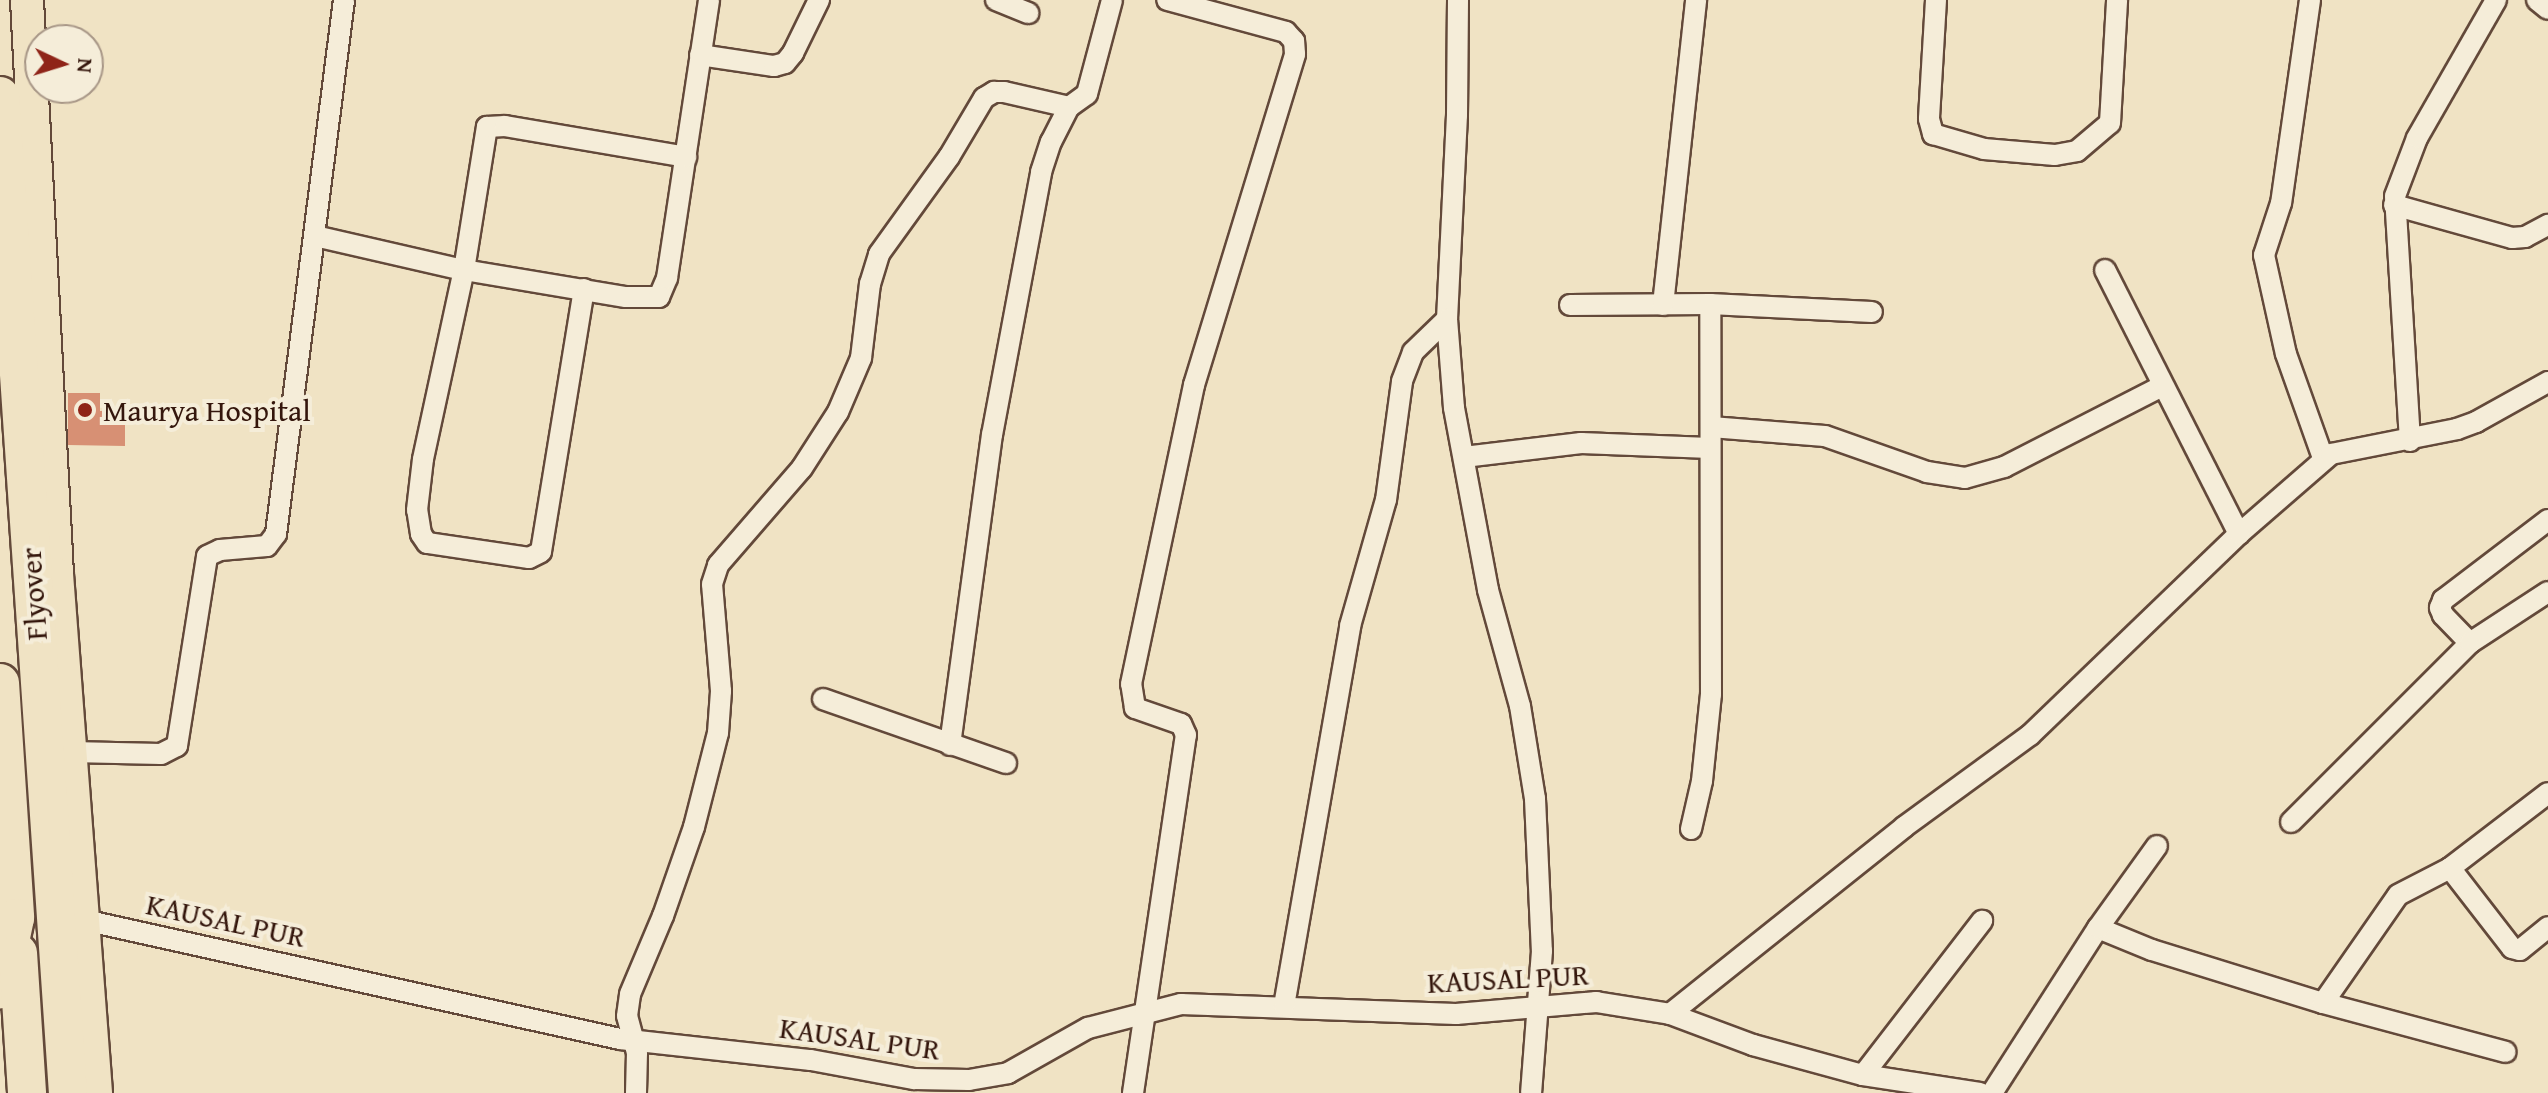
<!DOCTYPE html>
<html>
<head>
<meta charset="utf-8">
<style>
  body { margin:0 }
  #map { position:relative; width:2548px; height:1093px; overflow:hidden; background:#f0e3c4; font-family:"Gentium Book Plus",serif }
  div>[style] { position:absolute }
  .building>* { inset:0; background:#d79074 }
  .roads { filter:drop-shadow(2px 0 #63493a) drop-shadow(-2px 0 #63493a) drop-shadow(0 2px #63493a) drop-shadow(0 -2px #63493a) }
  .street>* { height:20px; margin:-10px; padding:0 10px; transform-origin:10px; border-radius:10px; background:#f5edd9 }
  .primary>* { height:32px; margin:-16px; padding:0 16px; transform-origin:16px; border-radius:16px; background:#f0e3c4 }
  .highway>* { height:38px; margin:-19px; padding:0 19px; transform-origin:19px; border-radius:19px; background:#f0e3c4 }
  .dots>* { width:22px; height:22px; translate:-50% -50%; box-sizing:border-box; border:4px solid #f5edd9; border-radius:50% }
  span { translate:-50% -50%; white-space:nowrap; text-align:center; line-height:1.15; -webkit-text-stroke:8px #f5edd9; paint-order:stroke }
  .poi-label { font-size:30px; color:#34160c }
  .left { translate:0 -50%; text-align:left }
  .street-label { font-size:30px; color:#34160c }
  .north { position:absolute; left:24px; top:24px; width:80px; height:80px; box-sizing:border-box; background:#f5edd9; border:2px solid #a89787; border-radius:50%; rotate:94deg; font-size:22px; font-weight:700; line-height:32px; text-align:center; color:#34160c }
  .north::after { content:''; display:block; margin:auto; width:28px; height:36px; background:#8f2418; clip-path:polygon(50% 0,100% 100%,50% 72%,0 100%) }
</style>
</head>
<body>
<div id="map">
  <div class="building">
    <div style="clip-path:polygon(68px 393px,100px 393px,100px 411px,125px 410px,125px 446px,68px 445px)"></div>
  </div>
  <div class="roads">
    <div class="street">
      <div style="left:996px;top:0;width:35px;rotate:22deg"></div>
      <div style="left:1458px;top:0;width:115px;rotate:90.5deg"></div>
      <div style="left:1457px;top:115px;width:204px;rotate:92.8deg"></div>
      <div style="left:1447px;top:319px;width:89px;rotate:85.5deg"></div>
      <div style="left:1454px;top:408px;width:185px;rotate:79.4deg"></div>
      <div style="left:1488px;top:590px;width:120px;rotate:74.6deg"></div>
      <div style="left:1520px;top:706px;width:94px;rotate:80.8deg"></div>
      <div style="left:1535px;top:799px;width:152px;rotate:87.4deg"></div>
      <div style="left:1542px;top:951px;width:142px;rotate:94.4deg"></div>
      <div style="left:1936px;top:0;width:119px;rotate:93.4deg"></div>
      <div style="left:1929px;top:119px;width:16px;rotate:75deg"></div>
      <div style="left:1933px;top:134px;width:53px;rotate:16.4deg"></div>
      <div style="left:1984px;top:149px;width:71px;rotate:4.8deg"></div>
      <div style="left:2055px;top:155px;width:22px;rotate:-10deg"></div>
      <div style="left:2077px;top:151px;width:43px;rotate:-40.3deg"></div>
      <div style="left:2110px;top:123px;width:123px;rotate:-86.7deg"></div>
      <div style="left:2310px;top:0;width:205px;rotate:98.1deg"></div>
      <div style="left:2281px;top:203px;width:55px;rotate:108.1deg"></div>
      <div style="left:2264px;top:255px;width:101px;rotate:77.5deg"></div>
      <div style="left:2286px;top:354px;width:110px;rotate:70.4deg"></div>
      <div style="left:2537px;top:0;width:14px;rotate:39deg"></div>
      <div style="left:700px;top:55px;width:75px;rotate:8.5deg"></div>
      <div style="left:774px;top:66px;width:11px;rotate:-15deg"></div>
      <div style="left:785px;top:63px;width:13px;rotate:-51deg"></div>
      <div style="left:793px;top:53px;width:59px;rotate:-63.9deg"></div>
      <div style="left:2394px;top:205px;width:123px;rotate:15.6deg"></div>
      <div style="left:2512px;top:238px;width:13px;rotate:-4deg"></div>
      <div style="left:2525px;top:237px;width:26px;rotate:-28deg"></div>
      <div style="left:315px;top:236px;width:153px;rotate:12.9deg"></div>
      <div style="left:464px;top:270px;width:164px;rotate:9.5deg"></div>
      <div style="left:626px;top:297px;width:33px"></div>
      <div style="left:659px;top:297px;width:21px;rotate:-67deg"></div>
      <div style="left:667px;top:278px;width:281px;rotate:-81.4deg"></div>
      <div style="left:584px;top:289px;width:266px;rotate:99.3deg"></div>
      <div style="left:541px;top:552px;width:13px;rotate:153deg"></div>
      <div style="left:529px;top:558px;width:103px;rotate:-171.6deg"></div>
      <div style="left:427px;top:543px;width:11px;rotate:-124deg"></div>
      <div style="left:421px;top:534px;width:24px;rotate:-99deg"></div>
      <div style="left:417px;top:510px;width:51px;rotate:-83.3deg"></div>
      <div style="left:423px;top:459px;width:193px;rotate:-77.8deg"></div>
      <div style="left:464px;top:270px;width:145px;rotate:-80.9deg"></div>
      <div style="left:487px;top:127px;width:18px;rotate:-3deg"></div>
      <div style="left:505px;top:126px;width:184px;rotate:9.7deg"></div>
      <div style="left:1570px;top:305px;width:140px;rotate:-0.4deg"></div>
      <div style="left:1710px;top:304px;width:162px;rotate:2.8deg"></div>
      <div style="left:1663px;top:305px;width:307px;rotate:-83.8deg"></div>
      <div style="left:1711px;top:427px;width:114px;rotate:4.5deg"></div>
      <div style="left:1825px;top:436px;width:108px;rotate:19.4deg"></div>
      <div style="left:1927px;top:472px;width:38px;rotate:9deg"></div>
      <div style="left:1965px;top:478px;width:41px;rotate:-15.8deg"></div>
      <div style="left:2004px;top:467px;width:178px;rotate:-27.1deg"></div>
      <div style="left:2410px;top:441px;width:245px;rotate:-93.5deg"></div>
      <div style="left:2395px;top:196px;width:62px;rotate:-69.2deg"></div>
      <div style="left:2417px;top:138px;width:159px;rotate:-60.2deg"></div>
      <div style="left:1464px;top:457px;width:118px;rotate:-6.8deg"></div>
      <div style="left:1581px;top:443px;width:129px;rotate:2.2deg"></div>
      <div style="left:2239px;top:534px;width:122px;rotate:-41deg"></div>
      <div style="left:2331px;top:454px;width:128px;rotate:-11.2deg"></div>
      <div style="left:2457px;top:429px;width:20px;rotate:-20deg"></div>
      <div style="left:2476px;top:422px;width:82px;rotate:-29.1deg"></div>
      <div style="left:2470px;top:643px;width:39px;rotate:-134deg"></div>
      <div style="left:2443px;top:615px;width:8px;rotate:-113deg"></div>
      <div style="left:2440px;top:608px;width:9px;rotate:-69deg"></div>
      <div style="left:2443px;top:600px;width:132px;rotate:-37.3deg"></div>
      <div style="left:823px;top:699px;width:194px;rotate:19.3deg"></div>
      <div style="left:950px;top:745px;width:313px;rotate:-82.3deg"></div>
      <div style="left:992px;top:435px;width:268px;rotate:-79.4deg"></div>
      <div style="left:1041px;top:172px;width:32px;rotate:-72deg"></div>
      <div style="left:1051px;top:142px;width:39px;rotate:-63deg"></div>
      <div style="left:1069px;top:107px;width:22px;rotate:-36deg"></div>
      <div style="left:1087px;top:94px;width:97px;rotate:-75.1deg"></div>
      <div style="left:71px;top:752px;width:90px;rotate:1.3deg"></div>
      <div style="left:161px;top:754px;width:18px;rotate:-27deg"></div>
      <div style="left:177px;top:746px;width:192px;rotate:-81deg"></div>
      <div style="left:207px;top:556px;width:14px;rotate:-25deg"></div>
      <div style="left:220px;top:550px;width:47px;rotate:-4.9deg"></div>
      <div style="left:267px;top:546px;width:15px;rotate:-53deg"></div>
      <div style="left:276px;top:534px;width:538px;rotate:-82.74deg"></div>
      <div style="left:2291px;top:822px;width:253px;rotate:-45deg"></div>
      <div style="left:2470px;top:643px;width:93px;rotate:-33.2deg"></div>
      <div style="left:1691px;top:829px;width:49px;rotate:-77.1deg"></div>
      <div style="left:1702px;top:781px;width:87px;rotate:-84.1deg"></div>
      <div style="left:1711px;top:694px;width:390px;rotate:-90.1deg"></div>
      <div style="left:2450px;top:868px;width:101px;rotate:52.2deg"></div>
      <div style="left:2512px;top:948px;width:8px;rotate:14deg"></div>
      <div style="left:2520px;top:950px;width:36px;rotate:-39deg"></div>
      <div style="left:84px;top:920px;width:549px;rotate:12.52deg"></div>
      <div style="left:620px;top:1039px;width:192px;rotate:6.3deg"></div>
      <div style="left:811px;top:1060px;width:105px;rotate:10.5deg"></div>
      <div style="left:914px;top:1079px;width:55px;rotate:1deg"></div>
      <div style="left:969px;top:1080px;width:40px;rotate:-10deg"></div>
      <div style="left:1008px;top:1073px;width:92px;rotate:-29.4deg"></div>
      <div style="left:1088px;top:1028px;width:96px;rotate:-14.5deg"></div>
      <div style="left:1181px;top:1004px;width:275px;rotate:2.1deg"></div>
      <div style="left:1456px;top:1014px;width:141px;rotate:-4.9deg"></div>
      <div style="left:1596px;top:1002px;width:75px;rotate:9.2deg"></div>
      <div style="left:1670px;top:1014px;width:89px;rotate:20.5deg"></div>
      <div style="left:1753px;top:1045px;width:114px;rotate:15.3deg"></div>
      <div style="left:1863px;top:1075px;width:118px;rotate:8.7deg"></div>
      <div style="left:2098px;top:928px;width:58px;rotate:22.2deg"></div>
      <div style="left:2152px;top:950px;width:179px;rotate:17.2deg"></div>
      <div style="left:2323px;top:1003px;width:131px;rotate:-55.2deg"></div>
      <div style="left:2398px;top:895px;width:59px;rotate:-27.4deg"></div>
      <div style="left:2450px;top:868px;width:123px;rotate:-37.4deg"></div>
      <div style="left:2323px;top:1003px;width:189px;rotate:15deg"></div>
      <div style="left:1284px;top:1006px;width:386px;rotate:-80.1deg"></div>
      <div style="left:1350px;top:626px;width:131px;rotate:-74.1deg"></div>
      <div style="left:1386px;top:500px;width:120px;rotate:-82.3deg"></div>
      <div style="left:1402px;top:381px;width:31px;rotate:-69deg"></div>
      <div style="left:1413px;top:352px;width:47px;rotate:-44.1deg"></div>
      <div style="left:1670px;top:1014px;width:300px;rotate:-38.6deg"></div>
      <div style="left:1904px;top:827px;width:156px;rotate:-36.1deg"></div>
      <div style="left:2030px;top:735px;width:290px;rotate:-43.9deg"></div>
      <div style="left:2239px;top:534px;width:296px;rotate:-116.9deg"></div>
      <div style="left:1863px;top:1075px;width:195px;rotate:-52.3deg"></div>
      <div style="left:636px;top:1093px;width:40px;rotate:-88.6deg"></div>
      <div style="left:637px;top:1053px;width:38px;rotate:-105deg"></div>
      <div style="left:627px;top:1016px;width:22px;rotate:-82deg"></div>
      <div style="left:630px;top:994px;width:85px;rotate:-67.1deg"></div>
      <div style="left:663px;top:916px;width:94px;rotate:-70.8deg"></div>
      <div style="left:694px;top:827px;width:97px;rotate:-75.7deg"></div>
      <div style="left:718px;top:733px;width:42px;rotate:-85.9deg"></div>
      <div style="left:721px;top:691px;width:107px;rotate:-94.8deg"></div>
      <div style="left:712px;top:584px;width:20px;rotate:-72deg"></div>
      <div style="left:718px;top:565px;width:128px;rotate:-49.1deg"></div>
      <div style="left:802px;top:468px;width:67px;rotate:-57.3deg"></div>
      <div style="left:838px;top:412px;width:59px;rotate:-66.9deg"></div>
      <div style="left:861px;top:358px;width:75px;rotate:-83.1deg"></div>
      <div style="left:870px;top:284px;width:31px;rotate:-73deg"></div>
      <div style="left:879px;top:254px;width:120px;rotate:-54.2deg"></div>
      <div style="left:949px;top:157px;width:69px;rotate:-59.3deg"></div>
      <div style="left:984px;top:98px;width:12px;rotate:-31deg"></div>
      <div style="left:994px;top:92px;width:10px"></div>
      <div style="left:1004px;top:92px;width:67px;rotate:13deg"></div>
      <div style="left:1133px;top:1093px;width:362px;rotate:-81.6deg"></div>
      <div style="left:1186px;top:735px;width:12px;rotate:-114deg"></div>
      <div style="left:1181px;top:724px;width:49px;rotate:-160.8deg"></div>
      <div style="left:1135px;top:708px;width:24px;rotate:-99deg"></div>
      <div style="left:1131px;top:684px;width:306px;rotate:-78.1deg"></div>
      <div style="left:1194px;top:385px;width:346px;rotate:-73deg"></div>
      <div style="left:1295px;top:54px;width:13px;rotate:-94deg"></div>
      <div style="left:1294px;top:41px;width:12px;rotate:-132deg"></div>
      <div style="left:1286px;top:32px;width:123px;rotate:-164.9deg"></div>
      <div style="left:1992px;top:1093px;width:196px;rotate:-57.3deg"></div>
      <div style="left:2098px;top:928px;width:101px;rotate:-54.3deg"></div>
    </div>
    <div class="primary">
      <div style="left:27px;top:0;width:575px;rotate:87.01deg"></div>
      <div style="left:57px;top:574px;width:520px;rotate:85.7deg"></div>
    </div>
    <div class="highway">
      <div style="left:0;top:96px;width:999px;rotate:86.1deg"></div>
      <div style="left:0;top:683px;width:235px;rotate:86.3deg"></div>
      <div style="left:15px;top:918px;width:73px;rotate:101.9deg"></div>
      <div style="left:18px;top:953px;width:140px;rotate:86.3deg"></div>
    </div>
  </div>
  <div class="dots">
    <div style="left:85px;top:410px;background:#8f2418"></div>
  </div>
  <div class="poi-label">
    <span class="left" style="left:103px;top:410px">Maurya Hospital</span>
  </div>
  <div class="street-label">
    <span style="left:33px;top:594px;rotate:-94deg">Flyover</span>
    <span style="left:226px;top:920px;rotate:12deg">KAUSAL PUR</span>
    <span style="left:1508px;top:978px;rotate:-3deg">KAUSAL PUR</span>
    <span style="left:860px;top:1038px;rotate:8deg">KAUSAL PUR</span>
  </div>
  <div class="north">N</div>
</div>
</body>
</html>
